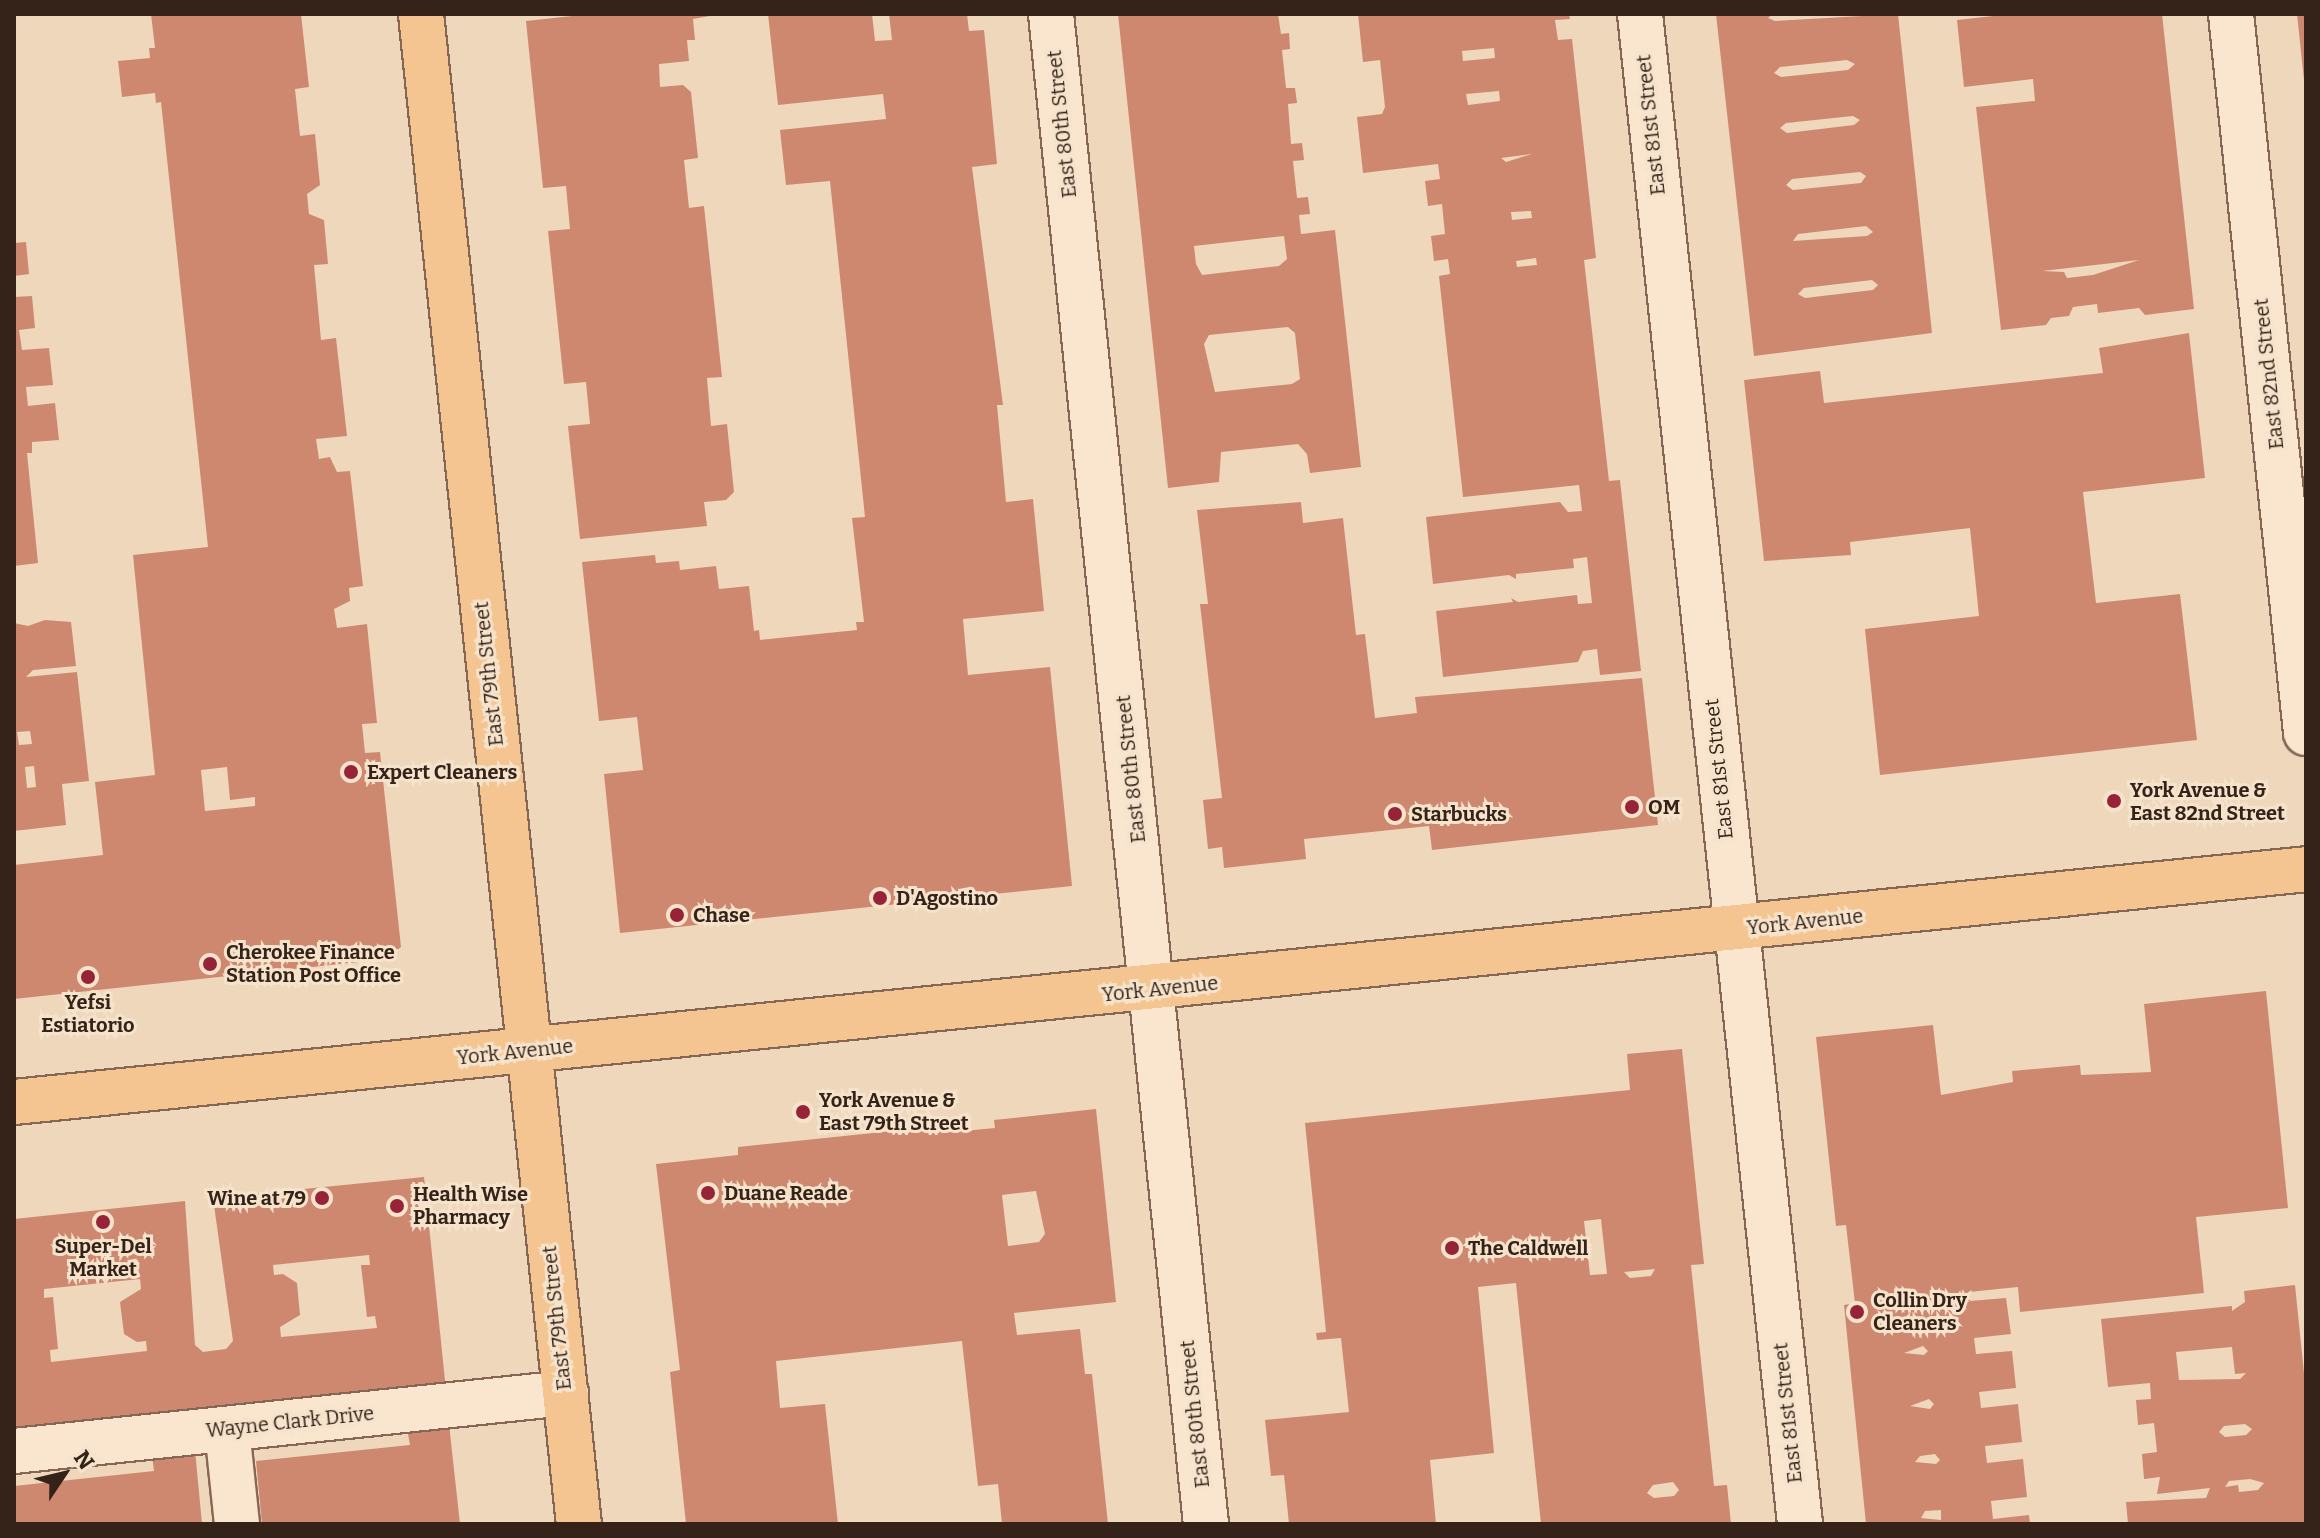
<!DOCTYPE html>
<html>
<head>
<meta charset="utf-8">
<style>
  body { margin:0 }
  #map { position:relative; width:2320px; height:1538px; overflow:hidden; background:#efd7bb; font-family:Bitter,serif }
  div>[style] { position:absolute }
  .building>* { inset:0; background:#ce8870 }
  .roads { filter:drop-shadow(2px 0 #866755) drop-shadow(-2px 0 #866755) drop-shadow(0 2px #866755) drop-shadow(0 -2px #866755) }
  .minor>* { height:44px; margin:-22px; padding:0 22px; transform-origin:22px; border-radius:22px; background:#fae6cf }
  .major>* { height:44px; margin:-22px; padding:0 22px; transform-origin:22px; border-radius:22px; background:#f5c591 }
  .dots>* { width:22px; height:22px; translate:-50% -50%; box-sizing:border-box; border:4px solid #f6e3cb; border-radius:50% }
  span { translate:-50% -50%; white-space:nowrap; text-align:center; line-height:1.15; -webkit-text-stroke:6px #f6e3cb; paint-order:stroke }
  .street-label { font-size:20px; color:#35231a }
  .poi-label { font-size:20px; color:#35231a; font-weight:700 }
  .left { translate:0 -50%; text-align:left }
  .right { translate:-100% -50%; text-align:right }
  .frame { position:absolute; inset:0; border:16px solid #35231a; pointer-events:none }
  .north { position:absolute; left:24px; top:1434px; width:80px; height:80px; -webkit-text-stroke:6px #f6e3cb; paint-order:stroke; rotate:55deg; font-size:22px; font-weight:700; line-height:32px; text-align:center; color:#35231a }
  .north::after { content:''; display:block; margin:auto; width:28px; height:36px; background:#35231a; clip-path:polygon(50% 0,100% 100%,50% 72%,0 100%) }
</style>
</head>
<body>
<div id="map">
  <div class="building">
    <div style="clip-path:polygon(evenodd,151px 14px,301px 14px,309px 87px,295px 89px,300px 136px,315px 134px,320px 185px,307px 194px,309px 214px,324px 220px,328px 264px,314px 265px,321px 340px,336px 338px,347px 436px,316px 439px,319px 459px,330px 457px,337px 472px,350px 471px,363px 586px,349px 588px,350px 601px,334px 609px,337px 628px,367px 624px,377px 723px,362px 724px,365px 753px,380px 752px,401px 947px,386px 959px,14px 999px,14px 865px,103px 855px,95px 782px,155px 775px,133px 555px,208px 547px,161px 102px,156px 103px,155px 93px,122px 97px,118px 61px,150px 58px,149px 48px,155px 48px,151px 14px,227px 767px,230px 800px,255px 797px,255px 806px,205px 811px,201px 770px,227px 767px)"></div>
    <div style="clip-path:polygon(591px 14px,721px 14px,693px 19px,695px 40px,687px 40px,689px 61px,659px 64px,660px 87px,683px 85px,691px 92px,698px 158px,684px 160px,689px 208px,704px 206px,722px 377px,707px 378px,711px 426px,727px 424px,734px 492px,726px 500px,704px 502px,707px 526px,580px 539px,568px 426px,590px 424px,586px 382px,564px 384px,548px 231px,570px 229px,566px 186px,543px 188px,526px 21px)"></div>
    <div style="clip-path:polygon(768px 14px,872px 14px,875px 41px,892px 40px,889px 14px,967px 14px,969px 31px,984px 30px,997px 164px,972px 167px,1003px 405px,997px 405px,1006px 502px,1033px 499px,1044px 611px,963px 619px,968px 675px,1050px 667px,1072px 886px,620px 933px,604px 774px,643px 770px,637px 717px,599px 721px,582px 562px,655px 555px,656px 563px,679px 561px,680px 570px,716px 566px,719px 589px,749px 586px,754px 631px,759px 630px,760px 640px,857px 630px,856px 622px,864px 622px,852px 518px,865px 517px,830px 181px,786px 185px,780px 130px,886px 119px,883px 94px,778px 105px)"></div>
    <div style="clip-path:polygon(evenodd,1118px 14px,1278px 14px,1281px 34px,1289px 33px,1290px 49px,1282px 50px,1286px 88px,1295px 88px,1297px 103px,1288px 104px,1291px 144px,1302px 143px,1304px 160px,1293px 161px,1297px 198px,1308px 197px,1310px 214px,1299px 215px,1301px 234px,1335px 230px,1361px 467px,1310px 473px,1307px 454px,1298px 444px,1221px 452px,1219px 482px,1168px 488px,1118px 14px,1284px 236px,1287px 259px,1279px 266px,1202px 275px,1196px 264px,1194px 246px,1284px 236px,1118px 14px,1288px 327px,1295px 333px,1300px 379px,1292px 384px,1215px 392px,1204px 344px,1209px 335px,1288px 327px)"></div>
    <div style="clip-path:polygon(evenodd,1358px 14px,1569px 14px,1570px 19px,1555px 20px,1558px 40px,1572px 39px,1596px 258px,1584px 260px,1609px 481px,1620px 480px,1641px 671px,1600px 675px,1597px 649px,1583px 651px,1578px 662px,1443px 677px,1436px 611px,1513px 602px,1511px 598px,1518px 602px,1577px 595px,1578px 604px,1592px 603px,1587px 557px,1573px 559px,1574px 568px,1516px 574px,1516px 579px,1509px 575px,1433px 584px,1426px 517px,1560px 502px,1568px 512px,1582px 511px,1579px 485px,1463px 497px,1439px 276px,1450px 274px,1448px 259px,1434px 261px,1431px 236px,1445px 234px,1442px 204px,1428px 206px,1425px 181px,1440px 179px,1438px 164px,1363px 173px,1357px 117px,1382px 114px,1385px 107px,1380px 60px,1363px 62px,1358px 14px,1494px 48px,1495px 58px,1463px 61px,1462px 51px,1494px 48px,1358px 14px,1499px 91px,1500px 101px,1468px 105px,1466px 94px,1499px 91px,1358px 14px,1532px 154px,1506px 162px,1501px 158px,1532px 154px,1358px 14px,1531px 211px,1532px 218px,1512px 220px,1511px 212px,1531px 211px,1358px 14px,1536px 258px,1537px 265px,1517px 267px,1516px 261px,1536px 258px)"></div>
    <div style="clip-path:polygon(evenodd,1716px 14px,1773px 14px,1768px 18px,1775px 21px,1898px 14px,1932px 333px,1754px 356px,1716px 14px,1847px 60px,1855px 64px,1848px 70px,1781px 77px,1774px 73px,1780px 67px,1847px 60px,1716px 14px,1853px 116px,1860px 120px,1854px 125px,1787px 133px,1780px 128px,1786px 123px,1853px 116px,1716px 14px,1860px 172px,1866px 176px,1861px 183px,1793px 190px,1786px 185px,1792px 179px,1860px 172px,1716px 14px,1866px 226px,1873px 232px,1867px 236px,1793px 241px,1798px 234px,1866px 226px,1716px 14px,1872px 280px,1878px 285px,1873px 290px,1805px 298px,1798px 294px,1804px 288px,1872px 280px)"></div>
    <div style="clip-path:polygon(evenodd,2012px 14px,2162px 14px,2194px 309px,2145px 315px,2139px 308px,2098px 313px,2097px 304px,2073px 307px,2069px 316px,2051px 318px,2046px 325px,2001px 330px,1976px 107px,2035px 101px,2033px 79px,1964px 87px,1957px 20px,2012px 14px,2139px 260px,2093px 275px,2067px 278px,2064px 272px,2042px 271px,2139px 260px)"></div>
    <div style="clip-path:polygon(2297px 14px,2306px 14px,2306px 80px,2304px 80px)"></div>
    <div style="clip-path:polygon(26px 242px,29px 274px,14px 276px,14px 243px)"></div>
    <div style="clip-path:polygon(32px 296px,35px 328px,19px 330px,22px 350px,49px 348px,53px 385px,26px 387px,28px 406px,55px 403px,59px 440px,32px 442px,32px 453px,27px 453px,38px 563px,14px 566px,14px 297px)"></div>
    <div style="clip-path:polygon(2189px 333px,2205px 478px,2083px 492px,2096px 603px,2180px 594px,2197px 740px,1880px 775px,1865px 629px,1979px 616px,1970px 528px,1850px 542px,1851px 555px,1764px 561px,1744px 380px,1820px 371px,1824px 403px,2103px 373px,2099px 348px)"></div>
    <div style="clip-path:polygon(1301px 502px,1303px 523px,1343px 518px,1356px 635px,1365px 634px,1375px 718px,1417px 713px,1415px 697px,1642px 678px,1658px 825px,1432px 850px,1429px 826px,1304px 839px,1306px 859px,1224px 868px,1222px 847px,1208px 849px,1203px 800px,1222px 798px,1200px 604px,1208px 604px,1197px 510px)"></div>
    <div style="clip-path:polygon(evenodd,45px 620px,71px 622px,76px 666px,33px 670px,26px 677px,77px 672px,89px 781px,62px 784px,66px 825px,14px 831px,14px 623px,28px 626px,45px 620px,30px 731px,32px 744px,19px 745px,17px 732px,30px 731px,45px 620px,34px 766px,36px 787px,27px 788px,25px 767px,34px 766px)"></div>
    <div style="clip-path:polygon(evenodd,2266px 991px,2288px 1208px,2196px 1217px,2204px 1293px,2020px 1312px,2018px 1287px,1969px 1292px,1970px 1301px,2006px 1298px,2011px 1334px,1974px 1338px,1976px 1354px,2012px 1351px,2016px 1388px,1979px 1392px,1980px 1399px,1981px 1408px,2018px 1404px,2022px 1442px,1985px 1446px,1987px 1463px,2023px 1459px,2027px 1497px,1991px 1501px,1993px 1519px,2029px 1515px,2030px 1524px,1866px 1524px,1844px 1305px,1855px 1303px,1846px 1225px,1836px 1226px,1816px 1037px,1933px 1025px,1941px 1095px,2013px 1082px,2012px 1071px,2080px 1065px,2081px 1075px,2151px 1072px,2144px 1004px,2266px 991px,1923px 1346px,1928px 1351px,1924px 1355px,1904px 1353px,1923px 1346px,2266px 991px,1929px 1399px,1934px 1404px,1930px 1409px,1910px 1406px,1929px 1399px,2266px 991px,1935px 1454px,1940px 1460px,1936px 1464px,1915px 1462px,1920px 1456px,1935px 1454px,2266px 991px,1941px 1510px,1941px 1520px,1921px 1518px,1925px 1511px,1941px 1510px)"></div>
    <div style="clip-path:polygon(evenodd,1682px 1049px,1704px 1264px,1691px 1265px,1714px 1486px,1727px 1485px,1731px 1524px,1541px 1524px,1516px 1283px,1478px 1287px,1494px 1453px,1430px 1460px,1436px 1524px,1289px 1524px,1284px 1475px,1271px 1476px,1265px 1420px,1349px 1412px,1341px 1338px,1317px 1340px,1316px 1333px,1326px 1332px,1305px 1123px,1630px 1090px,1627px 1054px,1682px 1049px,1601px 1219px,1607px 1274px,1590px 1275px,1584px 1221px,1601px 1219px,1682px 1049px,1655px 1269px,1651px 1276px,1630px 1278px,1624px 1272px,1655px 1269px,1682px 1049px,1673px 1482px,1679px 1490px,1674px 1496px,1654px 1498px,1647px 1493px,1653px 1485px,1673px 1482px)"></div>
    <div style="clip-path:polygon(evenodd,1096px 1109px,1116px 1302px,1014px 1313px,1017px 1335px,1080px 1329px,1085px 1374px,1092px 1374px,1108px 1524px,1002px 1524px,998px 1484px,978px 1486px,962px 1341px,776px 1361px,780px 1408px,825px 1404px,838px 1524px,686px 1524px,670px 1372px,680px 1370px,656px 1164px,738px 1155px,738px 1147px,941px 1126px,942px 1133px,995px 1128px,994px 1120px,1096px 1109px,1036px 1191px,1045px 1234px,1039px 1242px,1008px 1246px,1002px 1195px,1036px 1191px)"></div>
    <div style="clip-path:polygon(evenodd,424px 1177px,446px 1390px,14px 1434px,14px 1219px,185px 1201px,195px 1345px,203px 1352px,226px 1349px,233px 1341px,213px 1198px,424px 1177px,369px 1255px,370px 1265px,361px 1265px,367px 1317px,375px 1316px,377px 1328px,281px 1337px,280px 1327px,300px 1315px,297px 1283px,283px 1274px,274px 1275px,273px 1265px,369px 1255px,424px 1177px,140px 1279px,141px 1289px,120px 1302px,124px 1334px,137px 1342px,146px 1341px,147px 1351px,51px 1362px,50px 1350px,58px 1349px,53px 1297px,44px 1298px,44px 1289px,140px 1279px)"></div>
    <div style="clip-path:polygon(evenodd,2295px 1285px,2306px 1393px,2306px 1524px,2128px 1524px,2126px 1502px,2206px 1498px,2210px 1488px,2157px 1494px,2160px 1477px,2144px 1479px,2142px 1454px,2157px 1452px,2154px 1423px,2138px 1425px,2136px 1400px,2151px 1399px,2150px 1383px,2108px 1387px,2101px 1319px,2232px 1306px,2232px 1311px,2245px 1302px,2244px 1291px,2295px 1285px,2232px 1347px,2235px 1374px,2246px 1373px,2240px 1379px,2179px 1380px,2176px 1352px,2232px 1347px,2295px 1285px,2245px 1424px,2252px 1429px,2246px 1435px,2225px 1437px,2219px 1432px,2224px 1426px,2245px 1424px,2295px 1285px,2250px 1479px,2264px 1483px,2258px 1490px,2239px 1492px,2238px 1485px,2225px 1487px,2229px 1481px,2250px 1479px)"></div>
    <div style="clip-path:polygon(449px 1424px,460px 1524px,262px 1524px,256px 1461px,410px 1445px,407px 1428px)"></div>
    <div style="clip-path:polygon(195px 1450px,202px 1524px,14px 1524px,14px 1486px,154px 1471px,152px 1455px)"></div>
  </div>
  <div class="roads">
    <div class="minor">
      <div style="left:1051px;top:14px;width:1518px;rotate:84.14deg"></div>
      <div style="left:1640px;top:14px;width:1518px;rotate:83.95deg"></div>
      <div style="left:2231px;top:14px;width:723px;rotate:84.04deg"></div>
      <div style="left:227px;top:1429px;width:96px;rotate:84deg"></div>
      <div style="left:14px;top:1451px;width:555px;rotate:-6deg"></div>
    </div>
    <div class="major">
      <div style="left:421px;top:14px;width:1518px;rotate:84.03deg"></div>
      <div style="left:14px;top:1102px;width:2304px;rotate:-5.8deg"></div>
    </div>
  </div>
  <div class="dots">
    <div style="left:351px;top:772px;background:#972337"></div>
    <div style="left:2114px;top:801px;background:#972337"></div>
    <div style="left:1632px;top:807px;background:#972337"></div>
    <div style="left:1395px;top:814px;background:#972337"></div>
    <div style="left:880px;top:898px;background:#972337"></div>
    <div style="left:677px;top:915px;background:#972337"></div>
    <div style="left:210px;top:964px;background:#972337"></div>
    <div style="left:88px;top:977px;background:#972337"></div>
    <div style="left:803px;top:1112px;background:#972337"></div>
    <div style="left:708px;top:1193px;background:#972337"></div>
    <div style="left:322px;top:1198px;background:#972337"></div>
    <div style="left:397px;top:1206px;background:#972337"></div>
    <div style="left:103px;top:1222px;background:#972337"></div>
    <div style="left:1452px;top:1248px;background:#972337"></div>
    <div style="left:1857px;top:1312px;background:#972337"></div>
  </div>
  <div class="street-label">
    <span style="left:1062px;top:124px;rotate:-96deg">East 80th Street</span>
    <span style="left:1651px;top:125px;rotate:-96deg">East 81st Street</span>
    <span style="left:2269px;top:374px;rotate:-96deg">East 82nd Street</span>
    <span style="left:489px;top:674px;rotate:-96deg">East 79th Street</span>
    <span style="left:1131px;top:769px;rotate:-96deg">East 80th Street</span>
    <span style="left:1719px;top:769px;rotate:-96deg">East 81st Street</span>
    <span style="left:1805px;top:922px;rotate:-6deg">York Avenue</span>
    <span style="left:1160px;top:989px;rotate:-6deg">York Avenue</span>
    <span style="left:515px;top:1052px;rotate:-6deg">York Avenue</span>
    <span style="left:557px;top:1318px;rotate:-96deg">East 79th Street</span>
    <span style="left:1788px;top:1413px;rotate:-96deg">East 81st Street</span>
    <span style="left:1195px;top:1414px;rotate:-96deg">East 80th Street</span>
    <span style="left:290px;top:1422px;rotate:-6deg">Wayne Clark Drive</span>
  </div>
  <div class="poi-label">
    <span class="left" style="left:367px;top:772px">Expert Cleaners</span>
    <span class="left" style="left:2130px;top:802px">York Avenue &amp;<br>East 82nd Street</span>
    <span class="left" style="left:1648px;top:807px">OM</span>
    <span class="left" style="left:1411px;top:814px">Starbucks</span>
    <span class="left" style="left:896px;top:898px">D'Agostino</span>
    <span class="left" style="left:693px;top:915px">Chase</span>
    <span class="left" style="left:226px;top:964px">Cherokee Finance<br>Station Post Office</span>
    <span style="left:88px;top:1014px">Yefsi<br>Estiatorio</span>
    <span class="left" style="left:819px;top:1112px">York Avenue &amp;<br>East 79th Street</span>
    <span class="left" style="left:724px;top:1193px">Duane Reade</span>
    <span class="left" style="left:413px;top:1206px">Health Wise<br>Pharmacy</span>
    <span class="right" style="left:306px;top:1198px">Wine at 79</span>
    <span style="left:103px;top:1258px">Super-Del<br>Market</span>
    <span class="left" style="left:1468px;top:1248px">The Caldwell</span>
    <span class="left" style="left:1873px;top:1312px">Collin Dry<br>Cleaners</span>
  </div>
  <div class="frame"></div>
  <div class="north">N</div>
</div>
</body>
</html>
